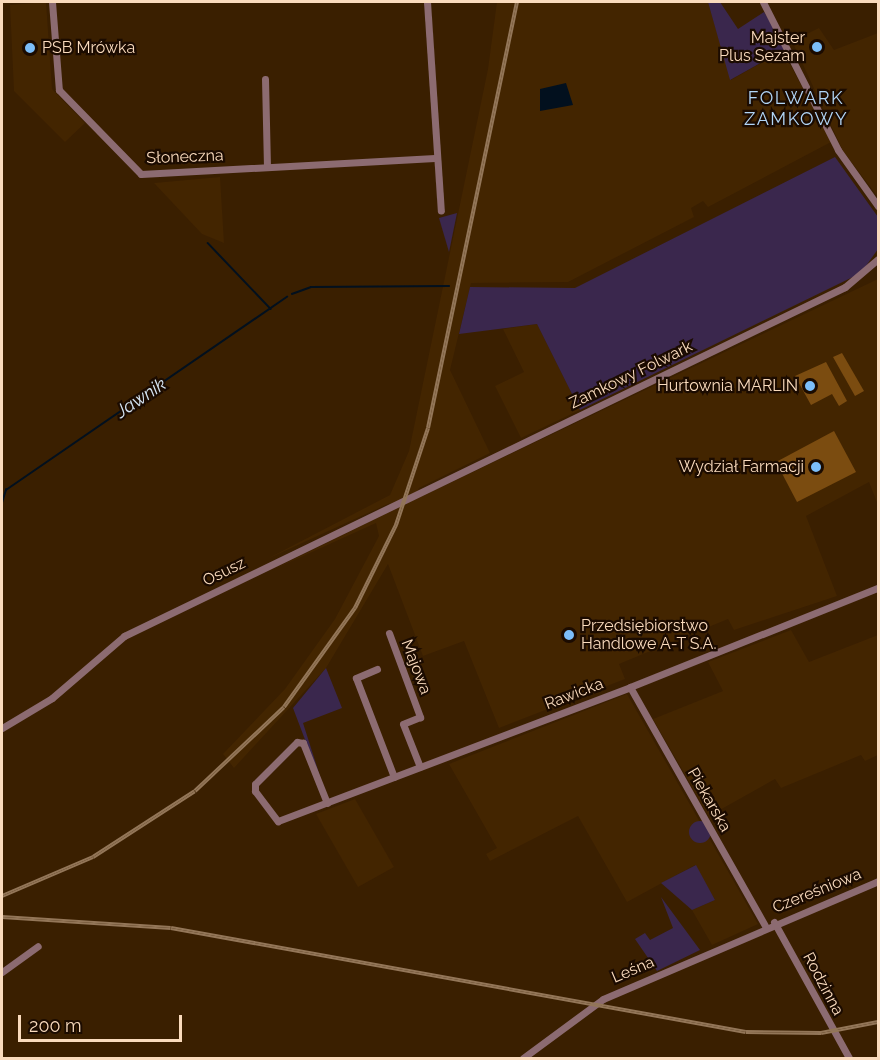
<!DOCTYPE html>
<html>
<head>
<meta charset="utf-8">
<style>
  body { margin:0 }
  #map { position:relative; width:880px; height:1060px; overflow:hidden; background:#3a1f00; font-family:Raleway,sans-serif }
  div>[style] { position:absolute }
  .built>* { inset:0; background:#432500 }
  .green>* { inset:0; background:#3a274d }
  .round { border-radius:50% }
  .water>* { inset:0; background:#02101e }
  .stream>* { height:1.5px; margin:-0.75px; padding:0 0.75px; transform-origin:0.75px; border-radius:0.75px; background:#02101e }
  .building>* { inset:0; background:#7b4c10 }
  .street>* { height:7px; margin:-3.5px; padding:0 3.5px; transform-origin:3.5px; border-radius:3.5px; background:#8c6b71 }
  .rail>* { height:4px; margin-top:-2px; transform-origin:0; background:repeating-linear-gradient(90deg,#1b0b00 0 4.5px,#937658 0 9px); box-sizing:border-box; border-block:2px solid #937658 }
  .dots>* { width:16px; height:16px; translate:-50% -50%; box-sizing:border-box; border:3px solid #1b0b00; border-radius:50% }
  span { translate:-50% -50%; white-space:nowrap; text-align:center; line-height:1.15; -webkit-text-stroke:4.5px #1b0b00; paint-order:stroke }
  .poi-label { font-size:16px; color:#fadbbd }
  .right { translate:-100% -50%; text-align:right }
  .left { translate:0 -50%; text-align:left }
  .street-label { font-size:16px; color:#fadbbd }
  .neighbourhood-label { font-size:18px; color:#b1d5f6; letter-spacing:1.5px }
  .water-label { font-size:18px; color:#d6e5f3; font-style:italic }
  .frame { position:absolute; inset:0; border:3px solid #fadbbd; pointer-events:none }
  .scale { position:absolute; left:18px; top:1015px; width:164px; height:27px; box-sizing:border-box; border:3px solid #fadbbd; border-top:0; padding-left:8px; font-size:18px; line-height:21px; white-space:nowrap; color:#fadbbd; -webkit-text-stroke:4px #1b0b00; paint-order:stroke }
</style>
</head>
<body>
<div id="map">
  <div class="built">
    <div style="clip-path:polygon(46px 2px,52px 89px,85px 123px,65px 142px,14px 91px,10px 5px)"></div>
    <div style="clip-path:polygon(497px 2px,708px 2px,731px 80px,783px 51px,831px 142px,708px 207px,703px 201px,691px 208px,694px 217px,568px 282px,471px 283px,450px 370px,490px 453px,419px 488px,414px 500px,878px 279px,878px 505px,869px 482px,806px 516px,837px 596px,734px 630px,728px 619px,619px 664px,625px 679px,499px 728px,464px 641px,423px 656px,388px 564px,326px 668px,234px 768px,223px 754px,285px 689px,335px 619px,379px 536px,376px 523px,270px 571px,385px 514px,390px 503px,267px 559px,390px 495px,409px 451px,488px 69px)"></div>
    <div style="clip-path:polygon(819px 28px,834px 50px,878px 33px,878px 197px,843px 151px,792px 41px)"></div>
    <div style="clip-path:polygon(220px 177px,224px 243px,202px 234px,154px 183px)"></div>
    <div style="clip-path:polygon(537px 324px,580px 410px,521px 438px,495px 386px,524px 372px,503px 329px)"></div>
    <div style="clip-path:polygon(791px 630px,809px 662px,878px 635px,878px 755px,865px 761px,861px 755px,781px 788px,775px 779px,709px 816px,653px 719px,723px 691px,708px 662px)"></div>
    <div style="clip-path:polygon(627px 694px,758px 924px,712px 945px,692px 910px,715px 900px,695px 865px,627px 902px,578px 816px,490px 861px,486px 854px,497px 848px,449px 764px)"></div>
    <div style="clip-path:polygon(355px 799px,394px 867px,358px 887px,316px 814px)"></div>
  </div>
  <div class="green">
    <div style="clip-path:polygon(708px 2px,720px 2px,738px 29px,764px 12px,787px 48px,730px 80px)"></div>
    <div style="clip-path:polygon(835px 157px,878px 217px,878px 249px,861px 273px,580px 410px,537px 324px,459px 334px,470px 287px,575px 288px)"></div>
    <div style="clip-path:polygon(457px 213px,449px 252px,439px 218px)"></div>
    <div style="clip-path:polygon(326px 668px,342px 708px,303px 723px,326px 795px,293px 708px)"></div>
    <div class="round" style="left:689px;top:821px;width:22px;height:22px"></div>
    <div style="clip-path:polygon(696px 865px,715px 900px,692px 910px,661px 883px)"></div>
    <div style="clip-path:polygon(661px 897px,700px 950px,657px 971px,635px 939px,645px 933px,650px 940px,673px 928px)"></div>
  </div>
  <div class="water">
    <div style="clip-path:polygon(566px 83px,573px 105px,540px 111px,540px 89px)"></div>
  </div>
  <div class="stream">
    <div style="left:208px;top:243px;width:91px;rotate:46.3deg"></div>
    <div style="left:292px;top:294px;width:20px;rotate:-20deg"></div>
    <div style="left:311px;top:287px;width:138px;rotate:-0.4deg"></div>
    <div style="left:2px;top:503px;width:14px;rotate:-73deg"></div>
    <div style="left:6px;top:490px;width:341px;rotate:-34.5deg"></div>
  </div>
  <div class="building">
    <div style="clip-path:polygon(842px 353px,864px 391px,855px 396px,833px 357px)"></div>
    <div style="clip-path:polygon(826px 362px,847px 401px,839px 406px,832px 394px,811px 405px,795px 376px)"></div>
    <div style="clip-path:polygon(834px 431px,856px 472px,797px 502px,776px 462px)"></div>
  </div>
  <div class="street">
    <div style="left:52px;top:2px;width:88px;rotate:85.5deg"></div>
    <div style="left:59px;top:90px;width:117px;rotate:45.7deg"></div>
    <div style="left:141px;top:174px;width:294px;rotate:-3.1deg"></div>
    <div style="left:427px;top:2px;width:209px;rotate:86.2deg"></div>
    <div style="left:763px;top:2px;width:166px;rotate:63.1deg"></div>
    <div style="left:838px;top:150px;width:69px;rotate:54.5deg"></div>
    <div style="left:265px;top:79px;width:87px;rotate:88.7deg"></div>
    <div style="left:389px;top:633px;width:90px;rotate:69.7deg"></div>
    <div style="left:420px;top:717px;width:18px;rotate:158deg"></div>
    <div style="left:403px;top:724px;width:46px;rotate:68.4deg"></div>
    <div style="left:377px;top:669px;width:23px;rotate:157deg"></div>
    <div style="left:356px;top:678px;width:106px;rotate:69deg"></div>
    <div style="left:630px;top:687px;width:274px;rotate:60.5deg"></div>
    <div style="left:2px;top:728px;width:58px;rotate:-31deg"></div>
    <div style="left:52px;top:698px;width:95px;rotate:-40.7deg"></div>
    <div style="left:124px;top:636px;width:801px;rotate:-25.83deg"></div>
    <div style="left:845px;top:287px;width:43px;rotate:-40.3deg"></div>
    <div style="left:327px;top:803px;width:65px;rotate:-111.8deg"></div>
    <div style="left:303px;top:743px;width:6px;rotate:-171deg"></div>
    <div style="left:297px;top:742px;width:59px;rotate:135deg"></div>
    <div style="left:255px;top:784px;width:7px;rotate:90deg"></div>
    <div style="left:255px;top:791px;width:38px;rotate:53deg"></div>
    <div style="left:278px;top:821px;width:377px;rotate:-20.8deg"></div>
    <div style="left:630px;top:687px;width:267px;rotate:-21.8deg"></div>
    <div style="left:774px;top:922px;width:155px;rotate:61.1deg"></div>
    <div style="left:2px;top:972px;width:44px;rotate:-35.8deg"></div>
    <div style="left:523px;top:1058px;width:99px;rotate:-36.4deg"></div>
    <div style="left:603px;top:999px;width:299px;rotate:-23.2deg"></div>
  </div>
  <div class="rail">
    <div style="left:2px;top:896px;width:99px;rotate:-23.2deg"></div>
    <div style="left:93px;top:857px;width:121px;rotate:-32.9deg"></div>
    <div style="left:195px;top:791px;width:122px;rotate:-43.3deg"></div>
    <div style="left:284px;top:707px;width:122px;rotate:-54.4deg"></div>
    <div style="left:355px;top:608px;width:93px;rotate:-63.7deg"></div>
    <div style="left:396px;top:525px;width:102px;rotate:-71.7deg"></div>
    <div style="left:428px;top:428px;width:435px;rotate:-78.2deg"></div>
    <div style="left:2px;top:917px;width:169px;rotate:3.7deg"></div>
    <div style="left:171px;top:928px;width:584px;rotate:10.25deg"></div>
    <div style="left:746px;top:1032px;width:75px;rotate:0.8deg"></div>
    <div style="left:821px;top:1033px;width:58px;rotate:-10.9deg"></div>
  </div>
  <div class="dots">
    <div style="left:817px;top:47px;background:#7cbef9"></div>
    <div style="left:30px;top:48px;background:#7cbef9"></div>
    <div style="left:810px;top:386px;background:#7cbef9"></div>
    <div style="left:816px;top:467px;background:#7cbef9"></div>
    <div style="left:569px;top:635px;background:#7cbef9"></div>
  </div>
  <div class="poi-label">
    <span class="right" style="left:805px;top:47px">Majster<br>Plus Sezam</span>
    <span class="left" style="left:42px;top:48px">PSB Mrówka</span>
    <span class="right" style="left:798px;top:386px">Hurtownia MARLIN</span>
    <span class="right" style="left:804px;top:467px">Wydział Farmacji</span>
    <span class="left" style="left:581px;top:635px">Przedsiębiorstwo<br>Handlowe A-T S.A.</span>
  </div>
  <div class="street-label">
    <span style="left:185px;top:157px;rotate:-2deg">Słoneczna</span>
    <span style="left:631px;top:375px;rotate:-26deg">Zamkowy Folwark</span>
    <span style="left:224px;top:572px;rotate:-26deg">Osusz</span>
    <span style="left:416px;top:667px;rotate:69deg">Majowa</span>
    <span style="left:574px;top:694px;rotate:-21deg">Rawicka</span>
    <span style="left:709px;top:800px;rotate:60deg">Piekarska</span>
    <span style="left:817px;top:891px;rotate:-22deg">Czereśniowa</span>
    <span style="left:633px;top:970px;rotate:-23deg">Leśna</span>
    <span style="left:823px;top:984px;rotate:62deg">Rodzinna</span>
  </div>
  <div class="neighbourhood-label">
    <span style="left:796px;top:109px">FOLWARK<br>ZAMKOWY</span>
  </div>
  <div class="water-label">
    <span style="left:141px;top:398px;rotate:-34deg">Jawnik</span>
  </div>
  <div class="frame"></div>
  <div class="scale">200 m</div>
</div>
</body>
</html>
